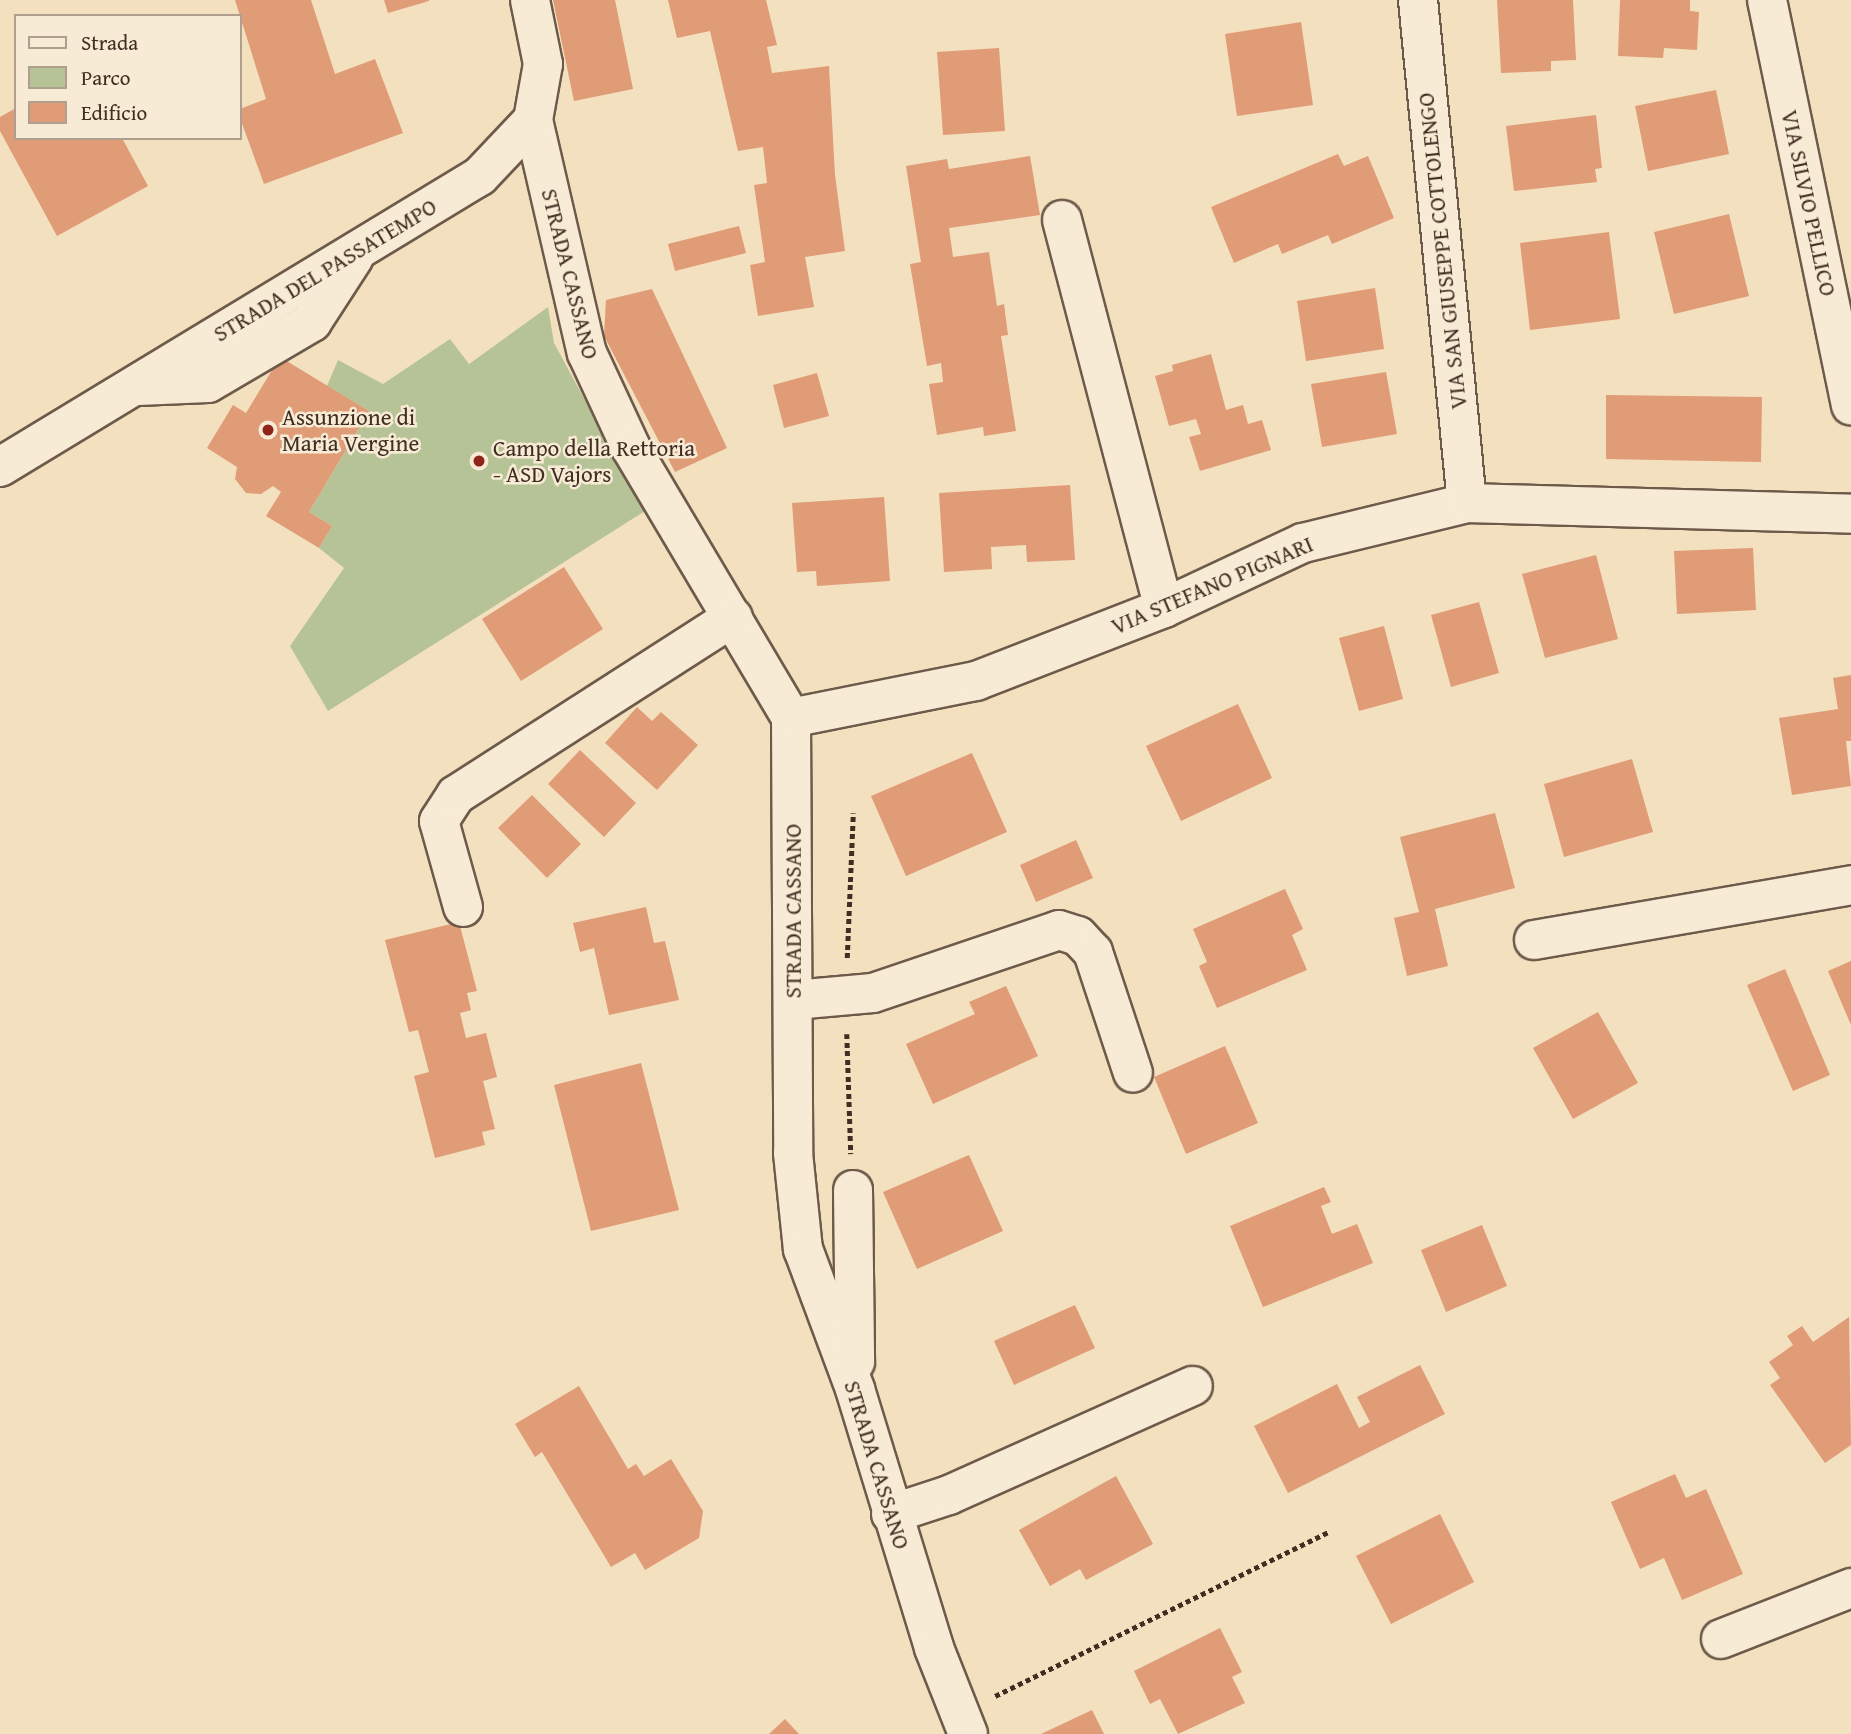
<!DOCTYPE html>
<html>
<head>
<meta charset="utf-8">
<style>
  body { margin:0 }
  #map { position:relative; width:1851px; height:1734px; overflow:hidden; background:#f3e0bf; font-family:"Gentium Book Plus",serif }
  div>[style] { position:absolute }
  .green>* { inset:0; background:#b6c396 }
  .building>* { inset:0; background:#e09b77 }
  .path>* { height:4.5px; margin-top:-2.25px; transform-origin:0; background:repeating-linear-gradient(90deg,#422d23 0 5px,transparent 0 8.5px) }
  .roads { filter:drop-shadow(2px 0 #6e5a4a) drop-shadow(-2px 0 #6e5a4a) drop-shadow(0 2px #6e5a4a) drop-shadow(0 -2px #6e5a4a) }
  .minor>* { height:38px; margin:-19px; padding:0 19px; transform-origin:19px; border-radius:19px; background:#f7ebd5 }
  .dots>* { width:19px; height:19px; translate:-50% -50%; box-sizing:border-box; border:4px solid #f7ebd5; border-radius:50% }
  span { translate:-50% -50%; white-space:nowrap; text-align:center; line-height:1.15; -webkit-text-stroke:5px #f7ebd5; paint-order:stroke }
  .street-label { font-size:23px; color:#422d23 }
  .poi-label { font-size:23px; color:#422d23 }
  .left { translate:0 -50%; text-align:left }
  .legend { position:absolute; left:14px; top:14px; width:228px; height:126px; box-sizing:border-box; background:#f7ebd5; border:2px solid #af9f8e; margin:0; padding:9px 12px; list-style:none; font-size:21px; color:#422d23 }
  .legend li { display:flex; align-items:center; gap:14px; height:35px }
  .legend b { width:35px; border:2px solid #af9f8e }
</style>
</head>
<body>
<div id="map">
  <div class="green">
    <div style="clip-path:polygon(548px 307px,554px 343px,645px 511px,328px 711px,290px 646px,344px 568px,319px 548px,332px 526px,309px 512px,369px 411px,327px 386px,338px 360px,383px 384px,450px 339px,469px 364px)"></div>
  </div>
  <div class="building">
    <div style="clip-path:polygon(235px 0,311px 0,335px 74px,375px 59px,403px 133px,264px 184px,240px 118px,240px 109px,266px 99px)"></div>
    <div style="clip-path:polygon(384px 0,429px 0,429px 1px,388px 13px)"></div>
    <div style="clip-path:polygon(553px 0,615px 0,633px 89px,574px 101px)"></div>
    <div style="clip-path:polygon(668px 0,766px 0,777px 45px,767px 47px,772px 73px,829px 66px,835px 175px,845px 251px,805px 257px,814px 307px,758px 316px,750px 265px,765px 262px,754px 185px,767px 183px,763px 147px,738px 151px,710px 31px,677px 38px)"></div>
    <div style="clip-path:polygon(1497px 0,1573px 0,1576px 60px,1551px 61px,1551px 71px,1501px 73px)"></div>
    <div style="clip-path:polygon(1620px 0,1690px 0,1690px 11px,1699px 12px,1697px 50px,1664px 48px,1663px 58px,1618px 56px)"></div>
    <div style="clip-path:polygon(1301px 22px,1313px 105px,1237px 116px,1225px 34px)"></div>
    <div style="clip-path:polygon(999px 48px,1005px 131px,943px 135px,937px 52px)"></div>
    <div style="clip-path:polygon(1716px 90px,1729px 154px,1648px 171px,1635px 106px)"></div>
    <div style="clip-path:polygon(16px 108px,16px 138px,122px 138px,148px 186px,57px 236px,0 131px,0 117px)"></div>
    <div style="clip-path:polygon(1596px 115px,1602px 168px,1595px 169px,1597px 182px,1514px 191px,1506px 126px)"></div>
    <div style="clip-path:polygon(1338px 154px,1344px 166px,1368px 156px,1394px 218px,1332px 244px,1328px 235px,1282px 254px,1278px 244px,1234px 263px,1211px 207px)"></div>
    <div style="clip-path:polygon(1030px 156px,1040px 215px,949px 228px,953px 257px,989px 252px,997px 306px,1004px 304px,1008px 335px,1001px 336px,1016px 431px,984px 436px,983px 427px,937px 435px,929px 384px,943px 382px,941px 363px,927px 366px,910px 264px,921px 262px,906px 166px,947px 159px,949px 169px)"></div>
    <div style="clip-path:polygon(1729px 214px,1749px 296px,1674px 314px,1654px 232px)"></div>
    <div style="clip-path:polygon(739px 226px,746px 253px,675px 271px,668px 244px)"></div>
    <div style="clip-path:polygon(1609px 232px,1620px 319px,1530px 330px,1520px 243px)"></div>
    <div style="clip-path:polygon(1375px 288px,1384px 349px,1306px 361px,1297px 301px)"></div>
    <div style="clip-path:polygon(652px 289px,727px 448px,675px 472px,604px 336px,606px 300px)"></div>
    <div style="clip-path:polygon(1211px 354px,1226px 410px,1243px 405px,1248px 424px,1262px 420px,1271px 450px,1200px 471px,1189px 437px,1201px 434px,1196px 419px,1169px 426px,1155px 376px,1173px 371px,1172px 365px)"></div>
    <div style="clip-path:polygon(280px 357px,369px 411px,309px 512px,332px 526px,319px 548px,266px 516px,281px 492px,273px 486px,261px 494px,246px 493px,235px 479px,237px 467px,207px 448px,233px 405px,246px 413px)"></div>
    <div style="clip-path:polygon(1386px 372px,1397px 434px,1322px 447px,1311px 384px)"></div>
    <div style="clip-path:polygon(817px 373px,829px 416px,784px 428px,773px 385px)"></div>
    <div style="clip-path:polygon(1606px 395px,1762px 397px,1761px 462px,1606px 459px)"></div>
    <div style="clip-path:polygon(1070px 485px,1075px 560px,1027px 562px,1026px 545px,991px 547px,992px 569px,944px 572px,939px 493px)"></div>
    <div style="clip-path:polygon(884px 497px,890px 581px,817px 586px,816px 571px,797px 572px,792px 503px)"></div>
    <div style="clip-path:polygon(1753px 548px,1756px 610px,1677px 614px,1674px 551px)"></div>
    <div style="clip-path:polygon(1596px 555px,1618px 639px,1545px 658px,1522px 574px)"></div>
    <div style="clip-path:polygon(564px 567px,603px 629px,521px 681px,482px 619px)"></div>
    <div style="clip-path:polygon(1479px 602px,1499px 673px,1451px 687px,1431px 615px)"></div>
    <div style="clip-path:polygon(1384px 626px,1403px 699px,1359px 711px,1339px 638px)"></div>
    <div style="clip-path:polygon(1851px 675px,1851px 741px,1846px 741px,1851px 786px,1792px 795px,1779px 718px,1838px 709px,1833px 678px)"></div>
    <div style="clip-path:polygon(1238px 704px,1272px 778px,1181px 821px,1146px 746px)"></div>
    <div style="clip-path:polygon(637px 707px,652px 721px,661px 712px,698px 745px,657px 790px,605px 743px)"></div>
    <div style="clip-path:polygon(580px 750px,636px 803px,604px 837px,548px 784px)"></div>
    <div style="clip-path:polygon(972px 753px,1007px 832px,906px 876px,871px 796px)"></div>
    <div style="clip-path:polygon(1632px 759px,1653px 832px,1564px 857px,1544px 784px)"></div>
    <div style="clip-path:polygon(532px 795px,581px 844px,547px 878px,498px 828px)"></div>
    <div style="clip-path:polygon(1495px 813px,1515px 888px,1435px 909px,1448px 966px,1407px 976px,1394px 918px,1419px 912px,1400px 837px)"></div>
    <div style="clip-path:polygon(1076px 840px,1093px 878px,1036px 902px,1020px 865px)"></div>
    <div style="clip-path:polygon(1285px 889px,1303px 929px,1292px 935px,1307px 970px,1217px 1008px,1199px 966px,1207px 962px,1193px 929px)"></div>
    <div style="clip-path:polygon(646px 907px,654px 943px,665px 941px,679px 1000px,609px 1015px,594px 948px,580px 952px,573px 923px)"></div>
    <div style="clip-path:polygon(459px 922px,477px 991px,467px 993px,471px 1010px,460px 1013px,466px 1038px,486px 1033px,497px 1077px,483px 1081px,495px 1129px,482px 1132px,485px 1145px,435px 1158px,414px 1076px,429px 1072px,418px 1030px,409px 1032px,385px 940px)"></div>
    <div style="clip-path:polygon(1851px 961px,1851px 1025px,1828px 971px)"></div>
    <div style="clip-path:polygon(1785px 969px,1830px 1075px,1793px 1091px,1747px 985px)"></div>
    <div style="clip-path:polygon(1006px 986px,1038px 1056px,933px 1104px,906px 1044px,975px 1014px,969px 1002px)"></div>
    <div style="clip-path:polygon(1598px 1012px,1638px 1083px,1573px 1119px,1533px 1048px)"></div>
    <div style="clip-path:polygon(1225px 1046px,1258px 1123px,1186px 1154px,1154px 1077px)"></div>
    <div style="clip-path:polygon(641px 1063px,679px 1210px,591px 1231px,554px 1085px)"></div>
    <div style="clip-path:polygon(969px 1155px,1003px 1231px,917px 1269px,883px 1192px)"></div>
    <div style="clip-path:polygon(1324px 1187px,1331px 1202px,1321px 1206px,1332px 1234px,1357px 1224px,1373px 1263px,1263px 1307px,1230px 1226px)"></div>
    <div style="clip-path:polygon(1482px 1225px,1507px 1286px,1446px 1312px,1421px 1250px)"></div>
    <div style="clip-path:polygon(1075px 1305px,1095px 1348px,1014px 1385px,994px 1341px)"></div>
    <div style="clip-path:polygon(1849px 1317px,1851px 1445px,1825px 1463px,1770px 1385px,1780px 1378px,1769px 1362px,1793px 1345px,1787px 1336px,1802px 1326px,1813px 1342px)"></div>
    <div style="clip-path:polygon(1420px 1365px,1445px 1414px,1288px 1493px,1254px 1426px,1337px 1384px,1359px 1428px,1370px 1422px,1357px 1397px)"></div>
    <div style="clip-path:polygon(579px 1386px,628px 1469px,636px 1464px,644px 1476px,671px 1459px,703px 1511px,699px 1538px,645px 1570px,635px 1553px,611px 1567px,542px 1452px,535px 1457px,515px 1424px)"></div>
    <div style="clip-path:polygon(1675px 1474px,1686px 1498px,1706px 1489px,1743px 1574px,1682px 1600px,1664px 1558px,1640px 1569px,1611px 1502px)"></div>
    <div style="clip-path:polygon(1116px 1476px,1153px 1544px,1086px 1580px,1080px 1569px,1050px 1586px,1019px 1530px)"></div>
    <div style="clip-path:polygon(1440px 1514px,1474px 1582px,1391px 1624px,1356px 1556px)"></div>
    <div style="clip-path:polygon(1220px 1628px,1242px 1672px,1232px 1677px,1245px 1703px,1178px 1734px,1160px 1699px,1150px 1704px,1134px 1671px)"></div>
    <div style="clip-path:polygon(1092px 1710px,1104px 1734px,1041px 1734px)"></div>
    <div style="clip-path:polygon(785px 1719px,799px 1734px,769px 1734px)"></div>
  </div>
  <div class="path">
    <div style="left:847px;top:958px;width:145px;rotate:-87.6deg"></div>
    <div style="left:847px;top:1034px;width:120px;rotate:88.1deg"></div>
    <div style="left:995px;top:1696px;width:372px;rotate:-26.2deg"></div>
  </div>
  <div class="roads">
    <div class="minor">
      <div style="left:1418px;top:0;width:505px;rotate:84.44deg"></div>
      <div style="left:1767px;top:0;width:414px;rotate:78.3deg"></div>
      <div style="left:533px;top:120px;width:239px;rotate:77deg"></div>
      <div style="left:587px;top:353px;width:105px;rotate:65.1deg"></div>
      <div style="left:631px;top:448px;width:314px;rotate:59.3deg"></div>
      <div style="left:791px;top:718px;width:435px;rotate:89.7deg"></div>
      <div style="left:793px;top:1153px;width:97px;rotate:84.1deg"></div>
      <div style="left:803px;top:1249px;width:149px;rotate:69.6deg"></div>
      <div style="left:855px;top:1389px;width:271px;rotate:73deg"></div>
      <div style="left:934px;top:1648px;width:92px;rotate:68.4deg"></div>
      <div style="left:1062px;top:220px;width:401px;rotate:75.3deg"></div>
      <div style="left:138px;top:386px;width:70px;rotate:-2.5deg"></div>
      <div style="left:208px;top:383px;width:121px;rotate:-30.4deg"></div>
      <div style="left:312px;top:322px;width:77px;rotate:-57.1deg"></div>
      <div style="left:0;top:467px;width:561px;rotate:-31.23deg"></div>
      <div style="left:480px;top:176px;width:77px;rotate:-46.6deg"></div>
      <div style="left:533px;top:120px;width:57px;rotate:-79.9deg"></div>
      <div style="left:543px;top:64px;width:65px;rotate:-101.5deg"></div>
      <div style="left:791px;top:718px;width:189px;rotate:-11.3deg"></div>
      <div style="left:976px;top:681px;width:202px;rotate:-21.2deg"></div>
      <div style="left:1164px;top:608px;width:153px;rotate:-25.1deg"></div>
      <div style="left:1303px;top:543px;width:169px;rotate:-13.7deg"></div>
      <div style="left:1467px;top:503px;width:384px;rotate:1.6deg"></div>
      <div style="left:463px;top:907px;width:89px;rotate:-105.6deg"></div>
      <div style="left:439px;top:821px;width:31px;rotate:-57deg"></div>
      <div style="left:456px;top:795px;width:329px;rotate:-32.7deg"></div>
      <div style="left:1534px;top:940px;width:322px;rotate:-9.8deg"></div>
      <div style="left:794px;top:1000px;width:79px;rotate:-5.1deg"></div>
      <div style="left:873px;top:993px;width:196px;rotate:-18.7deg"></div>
      <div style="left:1059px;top:930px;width:20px;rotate:18deg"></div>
      <div style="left:1078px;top:936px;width:22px;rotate:47deg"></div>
      <div style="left:1093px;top:952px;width:127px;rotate:71.7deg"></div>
      <div style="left:853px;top:1190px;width:172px;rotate:89.3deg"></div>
      <div style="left:891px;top:1514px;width:61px;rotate:-18.1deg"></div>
      <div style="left:949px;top:1495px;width:267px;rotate:-24.1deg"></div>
      <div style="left:1721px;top:1639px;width:140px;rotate:-21.4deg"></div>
    </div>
  </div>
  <div class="dots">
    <div style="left:268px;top:430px;background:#8f2418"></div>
    <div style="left:479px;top:461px;background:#8f2418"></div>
  </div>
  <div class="street-label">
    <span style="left:1809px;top:203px;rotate:78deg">VIA SILVIO PELLICO</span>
    <span style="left:1442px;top:251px;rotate:-96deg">VIA SAN GIUSEPPE COTTOLENGO</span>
    <span style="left:325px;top:270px;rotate:-31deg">STRADA DEL PASSATEMPO</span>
    <span style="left:570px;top:274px;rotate:76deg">STRADA CASSANO</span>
    <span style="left:1212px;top:585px;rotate:-23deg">VIA STEFANO PIGNARI</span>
    <span style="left:793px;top:911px;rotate:-90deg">STRADA CASSANO</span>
    <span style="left:877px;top:1465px;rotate:73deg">STRADA CASSANO</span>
  </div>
  <div class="poi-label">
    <span class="left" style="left:282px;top:430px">Assunzione di<br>Maria Vergine</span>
    <span class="left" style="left:493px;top:461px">Campo della Rettoria<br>- ASD Vajors</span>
  </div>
  <ul class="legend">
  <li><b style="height:9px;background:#f7ebd5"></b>Strada</li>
  <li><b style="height:19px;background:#b6c396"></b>Parco</li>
  <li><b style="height:19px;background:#e09b77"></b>Edificio</li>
  </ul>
</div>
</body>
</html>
